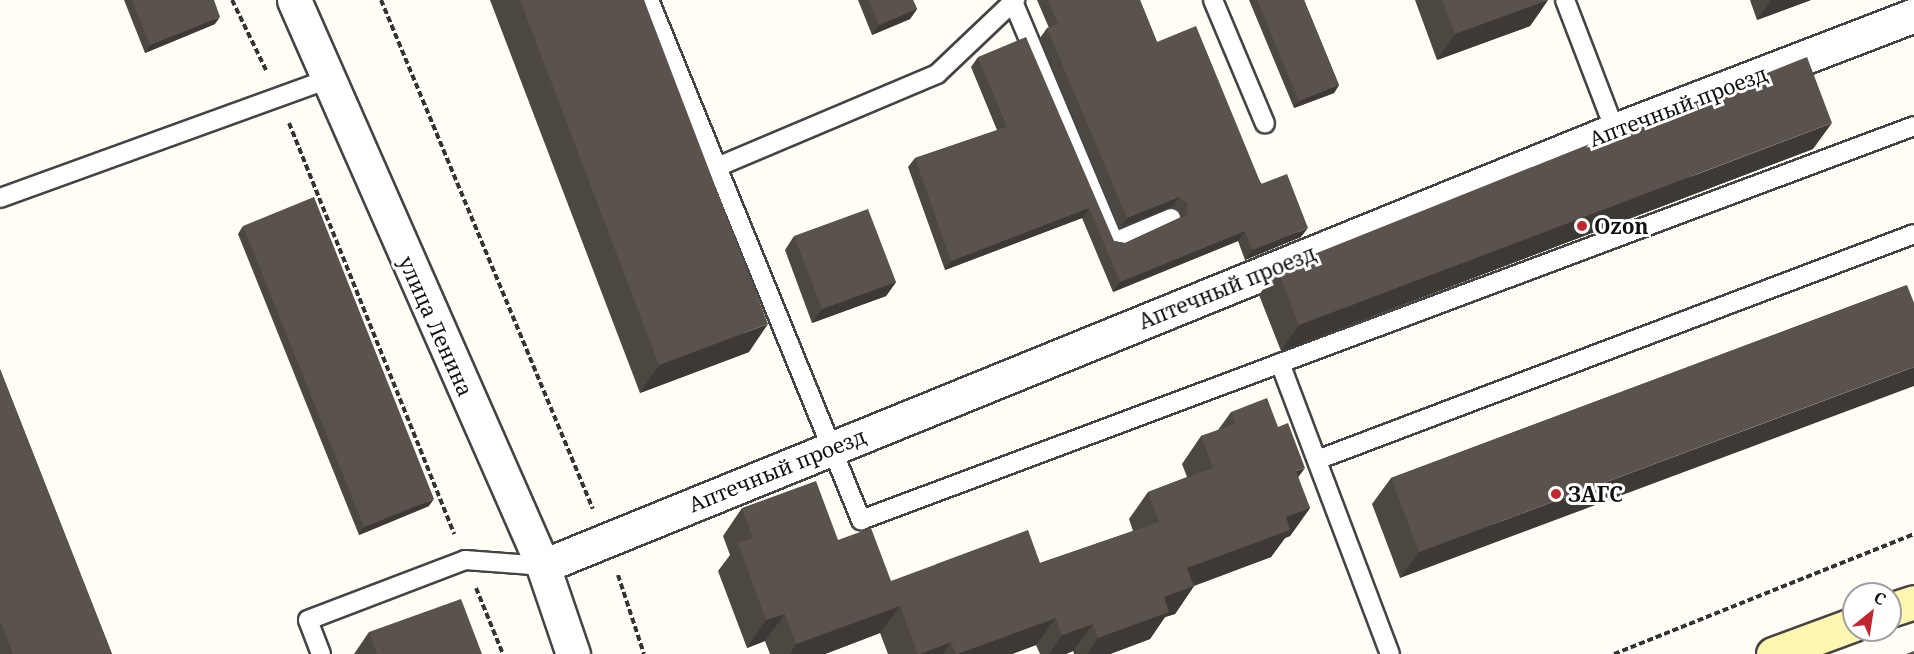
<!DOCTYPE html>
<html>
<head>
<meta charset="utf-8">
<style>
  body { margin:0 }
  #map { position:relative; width:1914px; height:654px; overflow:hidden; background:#fffdf5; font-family:"Noto Serif",serif }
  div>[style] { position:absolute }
  .path>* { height:4px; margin-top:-2px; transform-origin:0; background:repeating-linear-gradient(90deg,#333 0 6px,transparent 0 9px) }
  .roads { filter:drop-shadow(2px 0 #444) drop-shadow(-2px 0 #444) drop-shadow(0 2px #444) drop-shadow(0 -2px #444) }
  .lane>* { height:18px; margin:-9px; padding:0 9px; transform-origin:9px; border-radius:9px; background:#fff }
  .street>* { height:33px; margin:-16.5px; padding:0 16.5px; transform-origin:16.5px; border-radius:16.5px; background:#fff }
  .secondary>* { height:33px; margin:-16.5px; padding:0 16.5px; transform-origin:16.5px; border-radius:16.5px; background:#fff6b0 }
  .wall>* { inset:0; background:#4d4742 }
  .shaded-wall>* { inset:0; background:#3f3936 }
  .building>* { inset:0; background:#5a524d }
  .dots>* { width:16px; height:16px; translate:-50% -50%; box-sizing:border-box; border:3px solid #fff; border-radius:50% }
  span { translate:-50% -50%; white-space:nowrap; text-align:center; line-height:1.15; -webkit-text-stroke:6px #fff; paint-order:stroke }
  .street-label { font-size:21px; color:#111 }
  .poi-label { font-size:21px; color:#111; font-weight:700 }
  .left { translate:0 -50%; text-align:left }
  .north { position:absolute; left:1842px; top:582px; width:60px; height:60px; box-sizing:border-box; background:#fff; border:2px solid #a0a0a0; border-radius:50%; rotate:30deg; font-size:16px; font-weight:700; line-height:24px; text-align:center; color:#111 }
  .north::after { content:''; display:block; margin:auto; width:21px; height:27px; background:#c4262e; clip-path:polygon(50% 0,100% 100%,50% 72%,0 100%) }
</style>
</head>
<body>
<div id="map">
  <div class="path">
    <div style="left:232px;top:0;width:80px;rotate:64.1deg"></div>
    <div style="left:381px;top:0;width:551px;rotate:67.39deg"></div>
    <div style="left:289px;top:123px;width:443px;rotate:68.1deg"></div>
    <div style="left:618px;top:575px;width:83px;rotate:71.8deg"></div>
    <div style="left:476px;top:588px;width:71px;rotate:67.8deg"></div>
    <div style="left:1614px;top:654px;width:323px;rotate:-21.8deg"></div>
  </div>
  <div class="roads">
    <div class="lane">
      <div style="left:649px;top:0;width:562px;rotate:67.82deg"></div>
      <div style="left:861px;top:520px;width:1124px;rotate:-20.51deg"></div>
      <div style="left:1213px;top:0;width:134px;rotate:67.2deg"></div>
      <div style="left:1565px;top:0;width:139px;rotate:69deg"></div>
      <div style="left:1014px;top:4px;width:258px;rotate:67.2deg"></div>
      <div style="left:1114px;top:242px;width:62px;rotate:-22.8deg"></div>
      <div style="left:717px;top:167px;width:239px;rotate:-22.9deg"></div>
      <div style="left:937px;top:74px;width:108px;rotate:-43.5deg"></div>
      <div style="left:0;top:198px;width:347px;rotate:-19.9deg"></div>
      <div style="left:1280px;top:363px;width:311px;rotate:69.3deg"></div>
      <div style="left:1317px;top:460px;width:638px;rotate:-20.73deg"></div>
      <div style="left:321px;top:654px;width:36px;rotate:-111deg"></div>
      <div style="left:308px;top:620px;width:168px;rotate:-20.9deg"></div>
      <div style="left:465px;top:560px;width:78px;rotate:4.4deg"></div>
    </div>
    <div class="street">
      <div style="left:294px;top:0;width:618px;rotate:66.25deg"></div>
      <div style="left:543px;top:566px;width:93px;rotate:71.2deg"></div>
      <div style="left:543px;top:566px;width:1157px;rotate:-22.13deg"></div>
      <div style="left:1615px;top:130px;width:320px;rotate:-21deg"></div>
    </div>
    <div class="secondary">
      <div style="left:1890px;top:610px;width:25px;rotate:-18deg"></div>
      <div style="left:1773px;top:654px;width:86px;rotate:-20.3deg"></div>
    </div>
  </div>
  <div class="wall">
    <div style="clip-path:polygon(124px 0,214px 0,215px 24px,145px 53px)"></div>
    <div style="clip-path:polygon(490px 0,644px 0,749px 352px,640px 393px)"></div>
    <div style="clip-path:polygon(858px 0,913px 0,917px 9px,910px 19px,872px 35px)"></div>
    <div style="clip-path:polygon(1037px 0,1140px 0,1157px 42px,1301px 237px,1245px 260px,1238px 241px,1113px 292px,1082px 218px,945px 270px,908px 167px,915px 158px,997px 130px,971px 67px,978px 57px,1114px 241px,1125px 243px,1181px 217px,1181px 213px,1172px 207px,1120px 227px,1040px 38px,1047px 28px,1049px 28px)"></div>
    <div style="clip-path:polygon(1249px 0,1304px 0,1339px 85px,1334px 93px,1294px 108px)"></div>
    <div style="clip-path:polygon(1415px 0,1548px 0,1530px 26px,1437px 60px)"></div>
    <div style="clip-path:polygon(1750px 0,1811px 0,1757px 20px)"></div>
    <div style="clip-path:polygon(1813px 149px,1281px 351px,1259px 295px,1277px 269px)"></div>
    <div style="clip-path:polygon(243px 226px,429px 506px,359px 535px,238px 234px)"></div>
    <div style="clip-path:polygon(794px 236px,896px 282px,886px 296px,812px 323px,785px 250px)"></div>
    <div style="clip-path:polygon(1907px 285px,1400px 578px,1372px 504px,1391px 478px)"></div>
    <div style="clip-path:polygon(0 369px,112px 654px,0 654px)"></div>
    <div style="clip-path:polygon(1231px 412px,1278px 427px,1310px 508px,1290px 536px,1285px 538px,1271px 557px,1194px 586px,1175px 614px,1165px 617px,1150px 639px,1110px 654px,1074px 654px,1073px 651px,1066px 654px,1040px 654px,1036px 645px,1012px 654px,888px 654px,880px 633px,825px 654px,770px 654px,765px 641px,747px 648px,718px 571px,730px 555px,723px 536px,742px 508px,838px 540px,891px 581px,1040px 563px,1133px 531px,1129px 519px,1148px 492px,1187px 477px,1182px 464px,1201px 436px,1218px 430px)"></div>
    <div style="clip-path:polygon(369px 632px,482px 654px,354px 654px)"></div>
  </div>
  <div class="shaded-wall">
    <div style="clip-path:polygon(1548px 0,1530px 26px,1437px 60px,1455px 34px)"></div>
    <div style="clip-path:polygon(1771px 0,1811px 0,1757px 20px)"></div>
    <div style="clip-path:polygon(917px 9px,910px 19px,872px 35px,879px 25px)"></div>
    <div style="clip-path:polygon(220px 17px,215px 24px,145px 53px,150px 45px)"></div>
    <div style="clip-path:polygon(1339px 85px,1334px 93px,1294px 108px,1299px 101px)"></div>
    <div style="clip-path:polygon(1832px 123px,1813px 149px,1281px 351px,1299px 325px)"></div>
    <div style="clip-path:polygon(1179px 197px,1172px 207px,1120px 227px,1127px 218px)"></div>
    <div style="clip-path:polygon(1089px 208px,1082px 218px,945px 270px,951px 261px)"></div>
    <div style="clip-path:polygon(1308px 228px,1301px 237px,1245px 260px,1252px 250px)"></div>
    <div style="clip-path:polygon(1245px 231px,1238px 241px,1113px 292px,1120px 282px)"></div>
    <div style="clip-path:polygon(896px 282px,886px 296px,812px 323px,822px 309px)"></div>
    <div style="clip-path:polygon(768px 324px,749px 352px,640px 393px,659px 365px)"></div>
    <div style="clip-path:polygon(1914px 367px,1914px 386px,1400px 578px,1419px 552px)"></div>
    <div style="clip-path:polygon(1305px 468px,1285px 495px,1296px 471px)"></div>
    <div style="clip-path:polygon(434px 499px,429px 506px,359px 535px,364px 527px)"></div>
    <div style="clip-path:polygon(1310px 508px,1290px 536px,1285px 538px,1271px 557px,1168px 595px,1187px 568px,1286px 517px)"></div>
    <div style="clip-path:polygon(1194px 586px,1175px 614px,1165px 617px,1150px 639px,1110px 654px,1087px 654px,1098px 638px,1164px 597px)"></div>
    <div style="clip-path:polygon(900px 606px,880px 633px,825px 654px,790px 654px,796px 644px)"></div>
    <div style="clip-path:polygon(785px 614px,765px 641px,747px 648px,766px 620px)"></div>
    <div style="clip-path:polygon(1056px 618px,1036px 645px,1012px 654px,957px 654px)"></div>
    <div style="clip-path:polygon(1093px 624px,1073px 651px,1066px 654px,1049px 654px,1062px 635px)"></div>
    <div style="clip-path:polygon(951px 642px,943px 654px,920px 654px)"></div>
  </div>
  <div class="building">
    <div style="clip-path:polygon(132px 0,214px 0,220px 17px,150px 45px)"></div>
    <div style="clip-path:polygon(520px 0,644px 0,768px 324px,659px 365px)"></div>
    <div style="clip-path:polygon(868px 0,913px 0,917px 9px,879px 25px)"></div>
    <div style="clip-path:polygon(1048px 0,1140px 0,1157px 42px,1196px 26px,1261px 184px,1287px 174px,1308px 228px,1252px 250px,1245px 231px,1120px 282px,1089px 208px,951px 261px,915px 158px,1007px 127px,978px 57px,1026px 37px,1114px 241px,1125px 243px,1187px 215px,1188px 203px,1179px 197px,1127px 218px,1047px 28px,1058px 24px)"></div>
    <div style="clip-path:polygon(1257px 0,1304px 0,1339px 85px,1299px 101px)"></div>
    <div style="clip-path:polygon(1442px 0,1548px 0,1455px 34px)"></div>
    <div style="clip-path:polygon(1807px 57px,1832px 123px,1299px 325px,1277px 269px)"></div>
    <div style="clip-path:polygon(314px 197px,434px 499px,364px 527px,243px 226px)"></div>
    <div style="clip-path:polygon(868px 209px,896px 282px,822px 309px,794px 236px)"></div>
    <div style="clip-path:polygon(1907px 285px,1914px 303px,1914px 367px,1419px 552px,1391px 478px)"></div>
    <div style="clip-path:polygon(0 369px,112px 654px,13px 654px,0 621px)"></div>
    <div style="clip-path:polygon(1267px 398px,1278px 427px,1288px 423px,1305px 468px,1296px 471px,1310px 508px,1286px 517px,1290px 530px,1187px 568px,1194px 586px,1164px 597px,1169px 612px,1098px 638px,1093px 624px,1062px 635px,1056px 618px,957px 654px,956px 654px,951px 642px,920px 654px,918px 654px,900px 606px,796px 644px,785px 614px,766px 620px,738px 543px,753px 538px,742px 508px,816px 481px,838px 540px,871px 528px,891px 581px,1028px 530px,1040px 563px,1159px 522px,1148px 492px,1213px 468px,1201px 436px,1235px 424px,1231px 412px)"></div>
    <div style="clip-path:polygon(461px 599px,482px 654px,377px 654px,369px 632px)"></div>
    <div style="clip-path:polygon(1914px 651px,1914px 654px,1906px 654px)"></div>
  </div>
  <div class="dots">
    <div style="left:1582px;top:226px;background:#c4262e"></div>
    <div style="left:1556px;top:494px;background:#c4262e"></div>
  </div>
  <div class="street-label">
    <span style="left:1678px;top:106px;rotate:-21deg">Аптечный проезд</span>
    <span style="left:1227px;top:287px;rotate:-22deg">Аптечный проезд</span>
    <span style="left:436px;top:326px;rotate:66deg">улица Ленина</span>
    <span style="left:777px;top:470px;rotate:-22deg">Аптечный проезд</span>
  </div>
  <div class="poi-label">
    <span class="left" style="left:1594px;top:226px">Ozon</span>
    <span class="left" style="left:1568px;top:494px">ЗАГС</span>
  </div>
  <div class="north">С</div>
</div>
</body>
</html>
